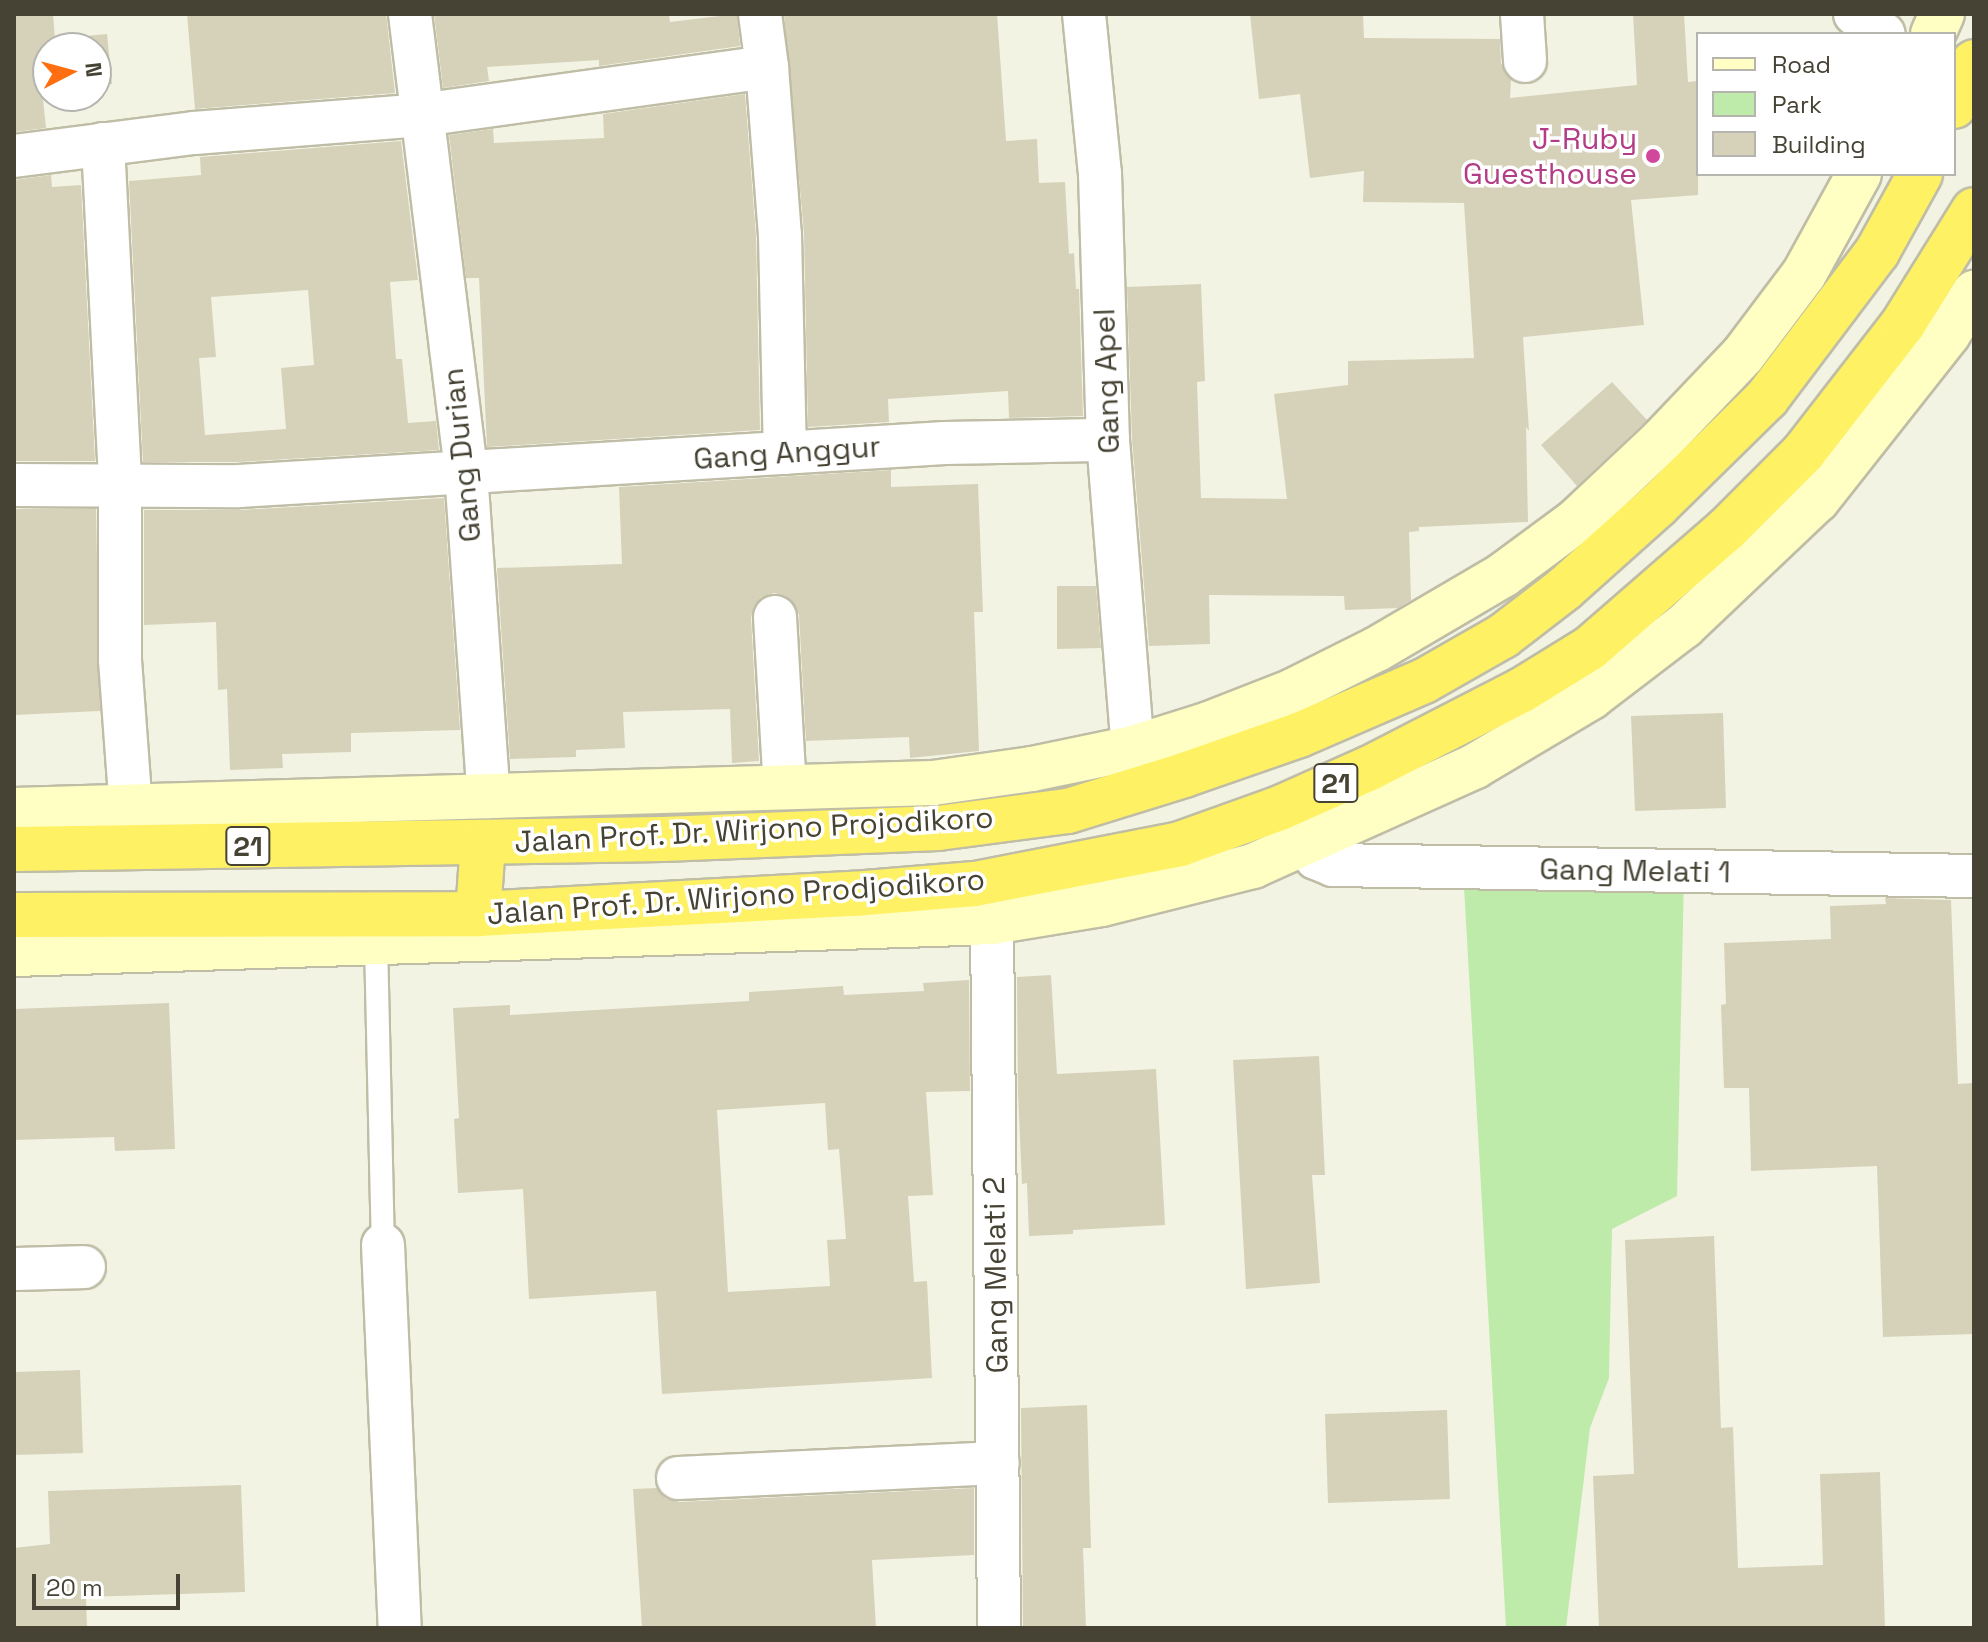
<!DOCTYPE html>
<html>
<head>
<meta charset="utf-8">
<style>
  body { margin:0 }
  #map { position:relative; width:1988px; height:1642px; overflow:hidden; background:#f3f3e4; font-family:"Space Grotesk",sans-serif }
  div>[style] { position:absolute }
  .green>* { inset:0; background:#beebaa }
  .building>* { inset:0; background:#d6d2b9 }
  .roads { filter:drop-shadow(2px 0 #bfbda6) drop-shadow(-2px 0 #bfbda6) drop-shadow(0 2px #bfbda6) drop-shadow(0 -2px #bfbda6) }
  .lane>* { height:22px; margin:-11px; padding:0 11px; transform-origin:11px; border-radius:11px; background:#fff }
  .street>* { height:42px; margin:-21px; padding:0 21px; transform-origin:21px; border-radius:21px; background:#fff }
  .secondary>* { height:44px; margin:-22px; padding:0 22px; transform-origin:22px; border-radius:22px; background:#ffffc3 }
  .highway>* { height:44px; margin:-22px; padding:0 22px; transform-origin:22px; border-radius:22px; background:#fff164 }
  .dots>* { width:22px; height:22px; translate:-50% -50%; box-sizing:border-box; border:4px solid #fff; border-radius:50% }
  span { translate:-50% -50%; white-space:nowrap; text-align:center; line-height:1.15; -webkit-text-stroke:7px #fff; paint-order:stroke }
  .shield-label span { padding:2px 6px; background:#fff; border:2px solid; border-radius:6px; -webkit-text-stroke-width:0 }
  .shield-label { font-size:28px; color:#464334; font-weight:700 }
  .hotel-label { font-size:30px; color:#b23c85 }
  .right { translate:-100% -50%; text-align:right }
  .street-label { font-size:30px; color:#464334 }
  .frame { position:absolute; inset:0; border:16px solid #464334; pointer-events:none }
  .legend { position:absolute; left:1696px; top:32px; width:260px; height:144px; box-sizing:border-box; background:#fff; border:2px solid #b5b4ae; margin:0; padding:10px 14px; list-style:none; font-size:24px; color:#464334 }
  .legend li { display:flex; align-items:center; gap:16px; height:40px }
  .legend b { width:40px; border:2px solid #b5b4ae }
  .north { position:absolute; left:32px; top:32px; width:80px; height:80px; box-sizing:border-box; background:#fff; border:2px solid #b5b4ae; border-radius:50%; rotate:84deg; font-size:22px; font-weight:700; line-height:32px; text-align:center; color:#464334 }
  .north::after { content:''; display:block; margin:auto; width:28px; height:36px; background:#ff6e10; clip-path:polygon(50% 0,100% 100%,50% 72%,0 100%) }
  .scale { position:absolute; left:32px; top:1574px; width:148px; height:36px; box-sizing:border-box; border:4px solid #464334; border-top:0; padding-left:10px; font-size:24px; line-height:28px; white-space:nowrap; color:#464334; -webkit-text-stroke:6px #fff; paint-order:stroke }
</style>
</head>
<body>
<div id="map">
  <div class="green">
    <div style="clip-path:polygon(1463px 869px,1684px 876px,1677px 1196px,1612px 1229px,1609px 1378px,1590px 1428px,1566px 1628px,1506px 1628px)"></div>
  </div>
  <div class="building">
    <div style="clip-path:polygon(14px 14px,53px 14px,55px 39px,107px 34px,112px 84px,96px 85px,96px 48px,48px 48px,48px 88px,42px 89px,46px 128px,14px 132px)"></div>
    <div style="clip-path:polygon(187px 14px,386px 14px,395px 93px,195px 109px)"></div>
    <div style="clip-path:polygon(434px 14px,669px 14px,670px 22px,737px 14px,740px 46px,599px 66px,599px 60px,487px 67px,489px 81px,443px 88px)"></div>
    <div style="clip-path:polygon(784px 14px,997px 14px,1006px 141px,1037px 139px,1039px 183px,1065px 182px,1069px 254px,1074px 253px,1076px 289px,1079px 289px,1083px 416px,1009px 418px,1008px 391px,888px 399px,889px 422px,808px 427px,804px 233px)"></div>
    <div style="clip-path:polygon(1250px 14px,1363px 14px,1364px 38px,1500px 39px,1501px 63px,1511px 79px,1510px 98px,1637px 85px,1633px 14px,1684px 14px,1688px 82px,1698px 81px,1698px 195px,1631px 200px,1644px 325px,1523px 337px,1529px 431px,1526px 427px,1528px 522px,1419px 527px,1419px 531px,1409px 532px,1411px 600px,1398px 608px,1345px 610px,1344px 596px,1209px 595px,1210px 644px,1149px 646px,1132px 439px,1127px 287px,1201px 284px,1205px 381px,1197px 382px,1201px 498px,1287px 499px,1274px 394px,1348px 385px,1348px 361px,1474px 358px,1464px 203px,1363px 202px,1364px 171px,1310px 178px,1300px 94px,1259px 99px)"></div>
    <div style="clip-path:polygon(745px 94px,756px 236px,760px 430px,487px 447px,479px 278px,466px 278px,449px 135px,493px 129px,494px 143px,604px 138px,603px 114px)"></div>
    <div style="clip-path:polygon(evenodd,401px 141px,418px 280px,390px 282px,396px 359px,402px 359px,408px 423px,436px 421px,439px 450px,238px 462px,143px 462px,129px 181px,201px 175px,200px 157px,401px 141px,308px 290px,314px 365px,281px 368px,286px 429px,205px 435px,199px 358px,216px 357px,211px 297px,308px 290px)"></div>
    <div style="clip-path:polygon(51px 175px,52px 187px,81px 185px,95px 461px,14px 461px,14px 180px)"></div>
    <div style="clip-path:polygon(1612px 382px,1647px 420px,1577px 486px,1541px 445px)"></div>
    <div style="clip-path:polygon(891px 470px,891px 487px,978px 484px,983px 612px,974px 612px,979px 751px,910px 758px,909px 737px,806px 741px,799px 615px,795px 605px,786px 596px,774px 593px,761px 597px,754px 606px,751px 618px,759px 761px,732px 763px,730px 709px,623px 712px,625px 748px,576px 750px,576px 757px,510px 759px,497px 568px,622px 564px,619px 487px)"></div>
    <div style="clip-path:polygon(444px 498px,460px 730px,351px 733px,351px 752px,282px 754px,283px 768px,230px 770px,227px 689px,218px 690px,216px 622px,144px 625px,144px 510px,240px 510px)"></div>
    <div style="clip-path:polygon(14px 509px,96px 509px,100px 711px,14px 715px)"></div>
    <div style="clip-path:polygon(1057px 586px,1096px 586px,1101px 648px,1057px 649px)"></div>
    <div style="clip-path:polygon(1723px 713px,1726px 808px,1635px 811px,1631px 716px)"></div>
    <div style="clip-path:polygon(1885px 898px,1951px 900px,1958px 1084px,1974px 1083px,1974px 1334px,1883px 1337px,1877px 1166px,1751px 1171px,1749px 1088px,1724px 1088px,1721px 1005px,1726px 1004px,1724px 943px,1831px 939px,1830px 906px,1886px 904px)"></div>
    <div style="clip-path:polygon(1051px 975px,1057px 1074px,1156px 1069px,1165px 1225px,1073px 1230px,1073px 1234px,1029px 1236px,1027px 1183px,1022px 1184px,1018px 1093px,1017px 977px)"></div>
    <div style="clip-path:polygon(evenodd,969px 980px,970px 1091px,926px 1092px,933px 1195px,908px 1196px,914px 1282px,927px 1281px,932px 1378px,662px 1394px,656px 1291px,529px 1299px,523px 1189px,458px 1193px,454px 1119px,459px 1118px,453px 1008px,510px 1005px,510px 1015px,749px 1001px,749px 992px,843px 986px,844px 995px,924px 991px,923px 983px,969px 980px,825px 1103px,828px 1150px,839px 1149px,846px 1239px,827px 1240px,830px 1286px,728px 1292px,717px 1110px,825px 1103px)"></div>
    <div style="clip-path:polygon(169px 1003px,175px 1149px,115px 1151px,114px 1137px,14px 1140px,14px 1009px)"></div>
    <div style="clip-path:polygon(1319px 1056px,1325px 1175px,1312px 1175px,1320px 1283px,1246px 1289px,1233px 1060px)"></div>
    <div style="clip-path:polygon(1714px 1236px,1721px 1428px,1733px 1427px,1738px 1568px,1823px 1565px,1820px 1474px,1880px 1472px,1885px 1628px,1599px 1628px,1593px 1476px,1634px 1474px,1625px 1240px)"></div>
    <div style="clip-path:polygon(80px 1370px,83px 1453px,14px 1455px,14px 1372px)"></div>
    <div style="clip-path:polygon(1087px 1405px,1091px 1548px,1083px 1548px,1086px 1628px,1023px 1628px,1021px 1408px)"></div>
    <div style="clip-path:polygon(1447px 1410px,1450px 1499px,1328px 1503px,1325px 1414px)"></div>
    <div style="clip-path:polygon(241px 1485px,245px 1592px,86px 1597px,87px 1628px,14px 1628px,14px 1548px,50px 1544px,48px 1491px)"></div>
    <div style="clip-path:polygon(657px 1488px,666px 1499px,679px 1502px,974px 1488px,974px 1555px,872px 1560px,876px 1628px,642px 1628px,633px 1489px)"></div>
  </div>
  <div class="roads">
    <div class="lane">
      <div style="left:376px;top:942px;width:303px;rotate:88.7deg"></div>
    </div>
    <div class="street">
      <div style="left:410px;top:14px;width:461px;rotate:83deg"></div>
      <div style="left:466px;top:472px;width:326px;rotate:86deg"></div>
      <div style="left:1084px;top:14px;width:160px;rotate:84.3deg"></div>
      <div style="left:1100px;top:173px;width:267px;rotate:88.3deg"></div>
      <div style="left:1108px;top:440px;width:309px;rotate:85.4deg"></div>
      <div style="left:1522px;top:14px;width:47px;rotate:86.3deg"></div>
      <div style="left:1855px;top:14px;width:35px;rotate:35deg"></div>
      <div style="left:767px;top:67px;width:169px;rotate:85.6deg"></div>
      <div style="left:780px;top:235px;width:218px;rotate:88.7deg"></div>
      <div style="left:103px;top:144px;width:341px;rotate:87.1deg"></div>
      <div style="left:120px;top:485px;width:175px;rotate:90deg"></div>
      <div style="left:120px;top:660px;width:149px;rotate:85.8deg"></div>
      <div style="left:14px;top:156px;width:181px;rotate:-7.3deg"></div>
      <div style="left:194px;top:133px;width:228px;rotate:-4.5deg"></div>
      <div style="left:421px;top:115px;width:349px;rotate:-7.9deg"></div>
      <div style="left:767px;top:67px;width:53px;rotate:-97.5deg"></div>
      <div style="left:14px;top:485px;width:225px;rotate:0.3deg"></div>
      <div style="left:239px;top:486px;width:707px;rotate:-3.49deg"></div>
      <div style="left:945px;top:443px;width:163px;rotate:-1.1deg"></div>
      <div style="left:775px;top:617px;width:171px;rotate:86.7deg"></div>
      <div style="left:1306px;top:842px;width:19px;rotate:58deg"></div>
      <div style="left:1316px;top:858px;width:18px;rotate:22deg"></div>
      <div style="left:1333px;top:865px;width:641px;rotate:0.98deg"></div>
      <div style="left:992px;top:922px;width:706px;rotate:89.43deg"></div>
      <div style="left:383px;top:1245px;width:383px;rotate:87.5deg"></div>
      <div style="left:14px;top:1269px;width:70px;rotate:-1.6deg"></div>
      <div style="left:678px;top:1478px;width:320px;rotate:-2.7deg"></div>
    </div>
    <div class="secondary">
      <div style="left:1933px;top:34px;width:22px;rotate:-66deg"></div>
      <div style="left:14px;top:810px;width:919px;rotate:-1.68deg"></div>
      <div style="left:933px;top:783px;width:100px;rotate:-8deg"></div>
      <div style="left:1032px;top:769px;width:103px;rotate:-11.7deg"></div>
      <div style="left:1133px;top:748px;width:80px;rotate:-17.5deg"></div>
      <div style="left:1209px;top:724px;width:90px;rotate:-21.4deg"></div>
      <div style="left:1293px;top:691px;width:94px;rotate:-26.6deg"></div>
      <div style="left:1377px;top:649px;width:146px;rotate:-30.4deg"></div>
      <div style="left:1503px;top:575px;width:91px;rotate:-36.5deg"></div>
      <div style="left:1576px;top:521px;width:120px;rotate:-43.3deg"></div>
      <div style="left:1663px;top:439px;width:116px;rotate:-46.4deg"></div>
      <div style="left:1743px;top:355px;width:101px;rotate:-53deg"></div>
      <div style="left:1804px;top:274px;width:114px;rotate:-61.2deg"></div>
      <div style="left:14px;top:954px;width:979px;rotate:-1.87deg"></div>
      <div style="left:992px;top:922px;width:111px;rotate:-9.3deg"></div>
      <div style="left:1102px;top:904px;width:156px;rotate:-14.1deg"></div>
      <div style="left:1253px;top:866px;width:243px;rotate:-24.2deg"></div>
      <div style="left:1475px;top:766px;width:135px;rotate:-30.7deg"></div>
      <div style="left:1591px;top:697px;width:117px;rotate:-37.4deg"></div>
      <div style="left:1684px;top:626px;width:183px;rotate:-43.5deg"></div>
      <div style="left:1817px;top:500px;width:211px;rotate:-51.7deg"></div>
      <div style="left:1948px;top:334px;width:49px;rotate:-57.6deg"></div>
    </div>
    <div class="highway">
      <div style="left:1954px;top:106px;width:48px;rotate:-65.6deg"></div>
      <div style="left:14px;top:849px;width:649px;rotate:-0.88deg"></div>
      <div style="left:663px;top:839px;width:275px;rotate:-2.3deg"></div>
      <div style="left:938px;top:828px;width:131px;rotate:-7.5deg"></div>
      <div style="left:1068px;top:811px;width:121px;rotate:-17.2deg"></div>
      <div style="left:1184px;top:775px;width:122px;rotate:-19.2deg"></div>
      <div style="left:1299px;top:735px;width:136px;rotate:-23.4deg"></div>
      <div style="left:1424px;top:681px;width:91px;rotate:-29.7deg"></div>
      <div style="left:1503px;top:636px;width:77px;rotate:-37.6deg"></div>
      <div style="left:1564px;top:589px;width:126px;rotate:-41.8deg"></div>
      <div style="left:1658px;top:505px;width:153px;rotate:-44.5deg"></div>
      <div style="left:1767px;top:398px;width:183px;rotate:-53deg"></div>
      <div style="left:1877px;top:252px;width:89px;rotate:-61.1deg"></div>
      <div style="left:478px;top:914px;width:71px;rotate:-86deg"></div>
      <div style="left:14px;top:915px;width:464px;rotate:-0.1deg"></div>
      <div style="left:478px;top:914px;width:376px;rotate:-3.1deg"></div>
      <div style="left:853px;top:894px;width:122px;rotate:-4.7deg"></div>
      <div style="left:975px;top:884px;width:209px;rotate:-11deg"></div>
      <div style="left:1180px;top:844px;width:106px;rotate:-19.8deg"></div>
      <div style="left:1280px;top:808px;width:98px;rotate:-24deg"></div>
      <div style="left:1370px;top:768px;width:171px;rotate:-27.2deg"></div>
      <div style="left:1522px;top:690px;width:80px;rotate:-31.7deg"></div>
      <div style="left:1590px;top:648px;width:181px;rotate:-41deg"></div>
      <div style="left:1727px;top:529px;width:107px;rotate:-45deg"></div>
      <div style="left:1803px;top:453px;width:163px;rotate:-52.2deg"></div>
      <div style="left:1903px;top:324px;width:134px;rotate:-58.1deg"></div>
    </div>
  </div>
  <div class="dots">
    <div style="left:1653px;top:156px;background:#d1479c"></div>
  </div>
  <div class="shield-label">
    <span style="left:1336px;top:783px">21</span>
    <span style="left:248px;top:846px">21</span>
  </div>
  <div class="hotel-label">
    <span class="right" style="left:1637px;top:156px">J-Ruby<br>Guesthouse</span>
  </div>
  <div class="street-label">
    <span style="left:1107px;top:381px;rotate:-92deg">Gang Apel</span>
    <span style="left:787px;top:453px;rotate:-4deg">Gang Anggur</span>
    <span style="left:462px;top:455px;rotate:-96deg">Gang Durian</span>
    <span style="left:754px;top:830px;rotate:-3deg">Jalan Prof. Dr. Wirjono Projodikoro</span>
    <span style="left:1635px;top:871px;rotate:1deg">Gang Melati 1</span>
    <span style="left:736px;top:897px;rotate:-4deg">Jalan Prof. Dr. Wirjono Prodjodikoro</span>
    <span style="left:996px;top:1275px;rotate:-91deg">Gang Melati 2</span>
  </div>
  <div class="frame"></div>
  <ul class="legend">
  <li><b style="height:10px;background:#ffffc3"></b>Road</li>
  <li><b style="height:22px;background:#beebaa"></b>Park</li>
  <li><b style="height:22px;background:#d6d2b9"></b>Building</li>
  </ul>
  <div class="north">N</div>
  <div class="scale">20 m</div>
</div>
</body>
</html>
